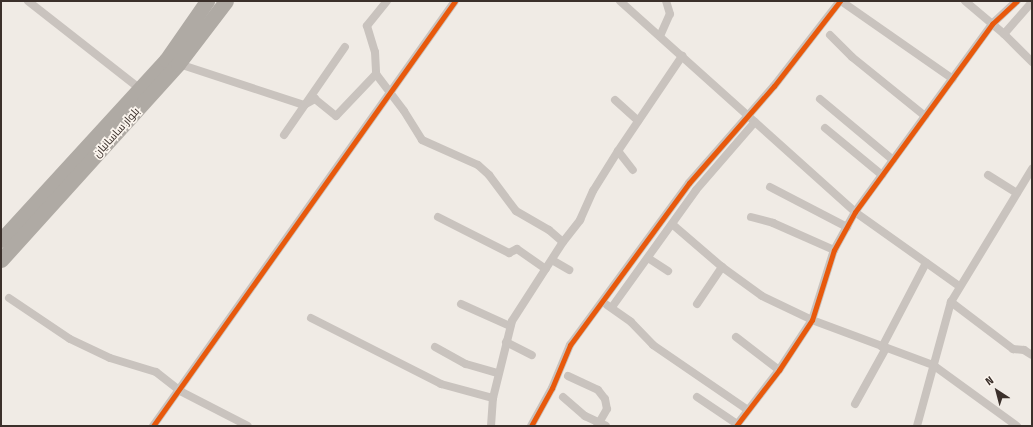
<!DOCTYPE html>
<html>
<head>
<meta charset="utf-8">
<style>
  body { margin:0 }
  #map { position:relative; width:1033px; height:427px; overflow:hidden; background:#f0ebe5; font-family:"Fira Sans Condensed",Cairo,sans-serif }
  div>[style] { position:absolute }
  .street>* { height:8px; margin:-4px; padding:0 4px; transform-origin:4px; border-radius:4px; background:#c9c3be }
  .highway>* { height:15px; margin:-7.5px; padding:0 7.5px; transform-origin:7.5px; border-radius:7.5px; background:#afaaa4 }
  .cycleway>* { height:5px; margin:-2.5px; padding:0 2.5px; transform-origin:2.5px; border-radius:2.5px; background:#e8590c }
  span { translate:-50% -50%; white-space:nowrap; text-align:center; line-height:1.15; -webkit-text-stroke:3.5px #fbf5ee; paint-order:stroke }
  .street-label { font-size:11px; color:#3b302b }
  .frame { position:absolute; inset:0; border:2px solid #3b302b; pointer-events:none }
  .north { position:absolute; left:977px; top:371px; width:40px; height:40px; -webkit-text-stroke:3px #fbf5ee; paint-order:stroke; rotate:324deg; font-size:11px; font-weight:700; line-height:16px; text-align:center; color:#3b302b }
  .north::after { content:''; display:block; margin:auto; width:14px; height:18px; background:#3b302b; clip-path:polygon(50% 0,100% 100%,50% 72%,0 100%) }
</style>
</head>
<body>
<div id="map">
  <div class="street">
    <div style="left:28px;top:1px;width:141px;rotate:38.1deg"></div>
    <div style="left:387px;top:1px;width:32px;rotate:129deg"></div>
    <div style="left:367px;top:26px;width:27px;rotate:73deg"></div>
    <div style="left:375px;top:52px;width:22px;rotate:87deg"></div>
    <div style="left:376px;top:74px;width:46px;rotate:52.9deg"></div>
    <div style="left:404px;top:111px;width:34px;rotate:58deg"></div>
    <div style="left:422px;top:140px;width:61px;rotate:24.1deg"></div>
    <div style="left:478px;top:165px;width:15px;rotate:42deg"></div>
    <div style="left:489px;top:175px;width:45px;rotate:53.1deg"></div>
    <div style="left:516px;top:211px;width:38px;rotate:30deg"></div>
    <div style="left:549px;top:230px;width:18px;rotate:41deg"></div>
    <div style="left:620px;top:1px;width:316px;rotate:41.9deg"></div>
    <div style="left:855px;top:212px;width:128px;rotate:35.4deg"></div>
    <div style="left:841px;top:1px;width:136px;rotate:34.9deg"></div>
    <div style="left:965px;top:1px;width:51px;rotate:40.2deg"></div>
    <div style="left:1004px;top:34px;width:40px;rotate:45deg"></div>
    <div style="left:1004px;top:34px;width:43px;rotate:-48.8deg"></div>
    <div style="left:830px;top:35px;width:31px;rotate:45deg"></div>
    <div style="left:852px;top:57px;width:94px;rotate:38.9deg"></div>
    <div style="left:660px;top:36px;width:24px;rotate:-66deg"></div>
    <div style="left:670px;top:14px;width:14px;rotate:-107deg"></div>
    <div style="left:176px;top:63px;width:135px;rotate:18.2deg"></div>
    <div style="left:304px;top:105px;width:13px;rotate:-29deg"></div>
    <div style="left:315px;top:99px;width:27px;rotate:39deg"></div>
    <div style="left:336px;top:116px;width:58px;rotate:-46.4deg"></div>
    <div style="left:820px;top:99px;width:95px;rotate:39.9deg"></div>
    <div style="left:615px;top:100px;width:31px;rotate:42deg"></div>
    <div style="left:825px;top:128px;width:74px;rotate:39.5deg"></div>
    <div style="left:284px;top:135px;width:107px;rotate:-55.3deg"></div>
    <div style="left:618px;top:151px;width:24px;rotate:52deg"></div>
    <div style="left:988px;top:175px;width:34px;rotate:32deg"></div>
    <div style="left:770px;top:187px;width:87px;rotate:27.5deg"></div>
    <div style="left:438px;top:217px;width:80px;rotate:26.9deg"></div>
    <div style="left:509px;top:253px;width:9px;rotate:-27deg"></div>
    <div style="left:517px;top:249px;width:35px;rotate:35deg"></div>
    <div style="left:751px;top:217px;width:23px;rotate:15deg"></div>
    <div style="left:773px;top:223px;width:67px;rotate:23.9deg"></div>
    <div style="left:672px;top:224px;width:66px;rotate:40.7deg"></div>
    <div style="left:722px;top:267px;width:49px;rotate:35.9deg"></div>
    <div style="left:762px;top:296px;width:55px;rotate:25.6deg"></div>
    <div style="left:812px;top:320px;width:129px;rotate:20.4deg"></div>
    <div style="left:933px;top:365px;width:104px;rotate:36deg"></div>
    <div style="left:648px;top:258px;width:24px;rotate:33deg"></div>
    <div style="left:552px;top:260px;width:20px;rotate:30deg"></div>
    <div style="left:9px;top:298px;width:73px;rotate:33.9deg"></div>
    <div style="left:70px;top:339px;width:44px;rotate:25.4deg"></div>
    <div style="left:110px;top:358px;width:48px;rotate:16.9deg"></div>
    <div style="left:156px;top:372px;width:31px;rotate:38deg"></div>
    <div style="left:180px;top:391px;width:76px;rotate:27.2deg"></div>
    <div style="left:951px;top:302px;width:78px;rotate:37.2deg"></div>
    <div style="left:1013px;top:349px;width:11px;rotate:5deg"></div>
    <div style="left:1024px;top:350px;width:9px;rotate:32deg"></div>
    <div style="left:461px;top:304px;width:54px;rotate:24.2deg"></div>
    <div style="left:697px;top:304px;width:45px;rotate:-56deg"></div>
    <div style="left:607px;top:305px;width:29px;rotate:35deg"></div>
    <div style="left:631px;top:322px;width:32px;rotate:46deg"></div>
    <div style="left:653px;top:345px;width:115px;rotate:34.4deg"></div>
    <div style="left:612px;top:307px;width:144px;rotate:-54.3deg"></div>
    <div style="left:696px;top:190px;width:90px;rotate:-49.1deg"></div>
    <div style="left:311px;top:318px;width:146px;rotate:26.9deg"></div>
    <div style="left:441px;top:384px;width:54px;rotate:15.1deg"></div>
    <div style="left:736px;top:337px;width:54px;rotate:37.5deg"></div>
    <div style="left:506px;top:342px;width:29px;rotate:27deg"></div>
    <div style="left:435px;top:347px;width:35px;rotate:29deg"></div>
    <div style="left:466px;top:364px;width:33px;rotate:16deg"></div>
    <div style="left:882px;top:347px;width:95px;rotate:-62.4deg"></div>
    <div style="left:568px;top:376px;width:33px;rotate:25deg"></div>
    <div style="left:598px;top:390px;width:11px;rotate:52deg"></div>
    <div style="left:605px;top:399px;width:10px;rotate:79deg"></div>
    <div style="left:607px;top:409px;width:20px;rotate:120deg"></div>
    <div style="left:563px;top:397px;width:29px;rotate:41deg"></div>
    <div style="left:585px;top:416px;width:23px;rotate:25deg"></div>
    <div style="left:697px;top:397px;width:48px;rotate:34deg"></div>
    <div style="left:855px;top:404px;width:64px;rotate:-61deg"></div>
    <div style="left:153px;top:426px;width:521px;rotate:-54.6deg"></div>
    <div style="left:491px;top:426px;width:28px;rotate:-86deg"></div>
    <div style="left:493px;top:398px;width:79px;rotate:-76.1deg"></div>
    <div style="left:512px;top:321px;width:94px;rotate:-57.2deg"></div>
    <div style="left:563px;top:242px;width:28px;rotate:-52deg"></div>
    <div style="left:580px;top:220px;width:32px;rotate:-66deg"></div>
    <div style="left:593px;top:191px;width:47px;rotate:-58deg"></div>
    <div style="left:618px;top:151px;width:115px;rotate:-56deg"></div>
    <div style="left:531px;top:426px;width:43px;rotate:-61.1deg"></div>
    <div style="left:552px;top:388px;width:47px;rotate:-67.3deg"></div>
    <div style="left:570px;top:345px;width:201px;rotate:-53.7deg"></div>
    <div style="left:689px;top:183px;width:129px;rotate:-48.8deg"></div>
    <div style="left:774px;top:86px;width:108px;rotate:-52.2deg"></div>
    <div style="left:736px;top:426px;width:71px;rotate:-52.5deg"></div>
    <div style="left:779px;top:370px;width:60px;rotate:-56.6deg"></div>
    <div style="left:812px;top:320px;width:73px;rotate:-72.6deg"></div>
    <div style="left:834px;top:250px;width:43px;rotate:-61.1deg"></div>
    <div style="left:855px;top:212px;width:233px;rotate:-53.9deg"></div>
    <div style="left:992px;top:24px;width:34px;rotate:-43deg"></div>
    <div style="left:917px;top:426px;width:129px;rotate:-74.7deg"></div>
    <div style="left:951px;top:302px;width:156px;rotate:-58.7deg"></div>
  </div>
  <div class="highway">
    <div style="left:1px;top:240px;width:244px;rotate:-47.5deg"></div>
    <div style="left:166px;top:60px;width:72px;rotate:-55.2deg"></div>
    <div style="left:1px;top:260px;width:264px;rotate:-47.9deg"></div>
    <div style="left:178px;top:64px;width:79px;rotate:-52.7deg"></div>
  </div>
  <div class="cycleway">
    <div style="left:153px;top:426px;width:521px;rotate:-54.6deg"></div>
    <div style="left:531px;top:426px;width:43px;rotate:-61.1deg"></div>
    <div style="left:552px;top:388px;width:47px;rotate:-67.3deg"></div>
    <div style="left:570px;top:345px;width:201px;rotate:-53.7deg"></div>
    <div style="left:689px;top:183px;width:129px;rotate:-48.8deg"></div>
    <div style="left:774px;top:86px;width:108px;rotate:-52.2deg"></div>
    <div style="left:736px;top:426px;width:71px;rotate:-52.5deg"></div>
    <div style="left:779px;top:370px;width:60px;rotate:-56.6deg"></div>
    <div style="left:812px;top:320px;width:73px;rotate:-72.6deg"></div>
    <div style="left:834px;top:250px;width:43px;rotate:-61.1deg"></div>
    <div style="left:855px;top:212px;width:233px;rotate:-53.9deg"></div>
    <div style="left:992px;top:24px;width:34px;rotate:-43deg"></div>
  </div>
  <div class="street-label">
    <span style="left:117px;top:133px;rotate:-48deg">بلوار ساسانیان</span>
  </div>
  <div class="frame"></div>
  <div class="north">N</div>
</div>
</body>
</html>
